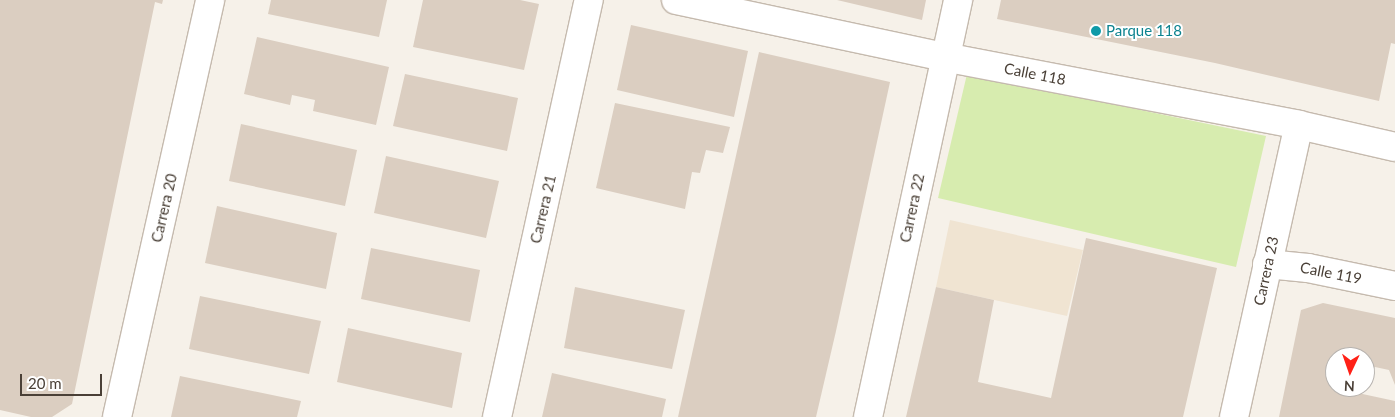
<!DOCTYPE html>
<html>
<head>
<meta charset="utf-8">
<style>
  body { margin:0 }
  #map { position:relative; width:1395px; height:417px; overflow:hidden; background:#f6f1e9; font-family:Lato,sans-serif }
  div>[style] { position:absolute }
  .education>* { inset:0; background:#f0e4d2 }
  .green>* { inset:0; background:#d7ecaf }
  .building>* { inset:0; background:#dbcec1 }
  .roads { filter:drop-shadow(1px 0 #c5baae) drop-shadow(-1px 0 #c5baae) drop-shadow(0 1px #c5baae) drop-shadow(0 -1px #c5baae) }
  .minor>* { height:28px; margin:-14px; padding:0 14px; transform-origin:14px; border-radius:14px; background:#fff }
  .dots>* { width:14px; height:14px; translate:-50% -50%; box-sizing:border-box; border:2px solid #fff; border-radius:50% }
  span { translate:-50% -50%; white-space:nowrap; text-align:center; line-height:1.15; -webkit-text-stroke:4px #fff; paint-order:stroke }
  .culture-label { font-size:15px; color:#0d838f }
  .left { translate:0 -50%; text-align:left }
  .street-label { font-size:15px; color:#4a4037 }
  .north { position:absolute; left:1325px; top:347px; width:50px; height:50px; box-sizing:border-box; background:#fff; border:1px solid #b7b3af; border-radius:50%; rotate:183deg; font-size:14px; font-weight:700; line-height:20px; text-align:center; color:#4a4037 }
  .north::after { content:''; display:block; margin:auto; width:18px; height:22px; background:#ff2117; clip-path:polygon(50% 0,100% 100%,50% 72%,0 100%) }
  .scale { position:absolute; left:20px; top:374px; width:82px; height:22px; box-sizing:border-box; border:2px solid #4a4037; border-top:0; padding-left:6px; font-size:15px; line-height:18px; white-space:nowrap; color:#4a4037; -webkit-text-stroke:4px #fff; paint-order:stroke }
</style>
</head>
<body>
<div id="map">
  <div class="education">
    <div style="clip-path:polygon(950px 220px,1083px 250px,1067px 316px,936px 287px)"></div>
  </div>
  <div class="green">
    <div style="clip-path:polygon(967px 74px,1266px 136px,1236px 267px,938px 198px)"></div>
  </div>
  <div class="building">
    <div style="clip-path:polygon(0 0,163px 0,162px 4px,155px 2px,72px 404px,52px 417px,31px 417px,0 410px)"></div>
    <div style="clip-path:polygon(271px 0,387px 0,379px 37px,268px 14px)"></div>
    <div style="clip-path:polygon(423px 0,520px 0,539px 4px,524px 70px,413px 47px)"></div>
    <div style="clip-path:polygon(837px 0,926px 0,922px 20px)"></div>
    <div style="clip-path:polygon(1001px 0,1395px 0,1395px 44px,1391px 43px,1379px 101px,1215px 63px,997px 19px)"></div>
    <div style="clip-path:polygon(631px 25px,748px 51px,734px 117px,617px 90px)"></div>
    <div style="clip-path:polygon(257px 37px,389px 67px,376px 125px,313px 111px,315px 100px,292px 95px,290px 105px,244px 94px)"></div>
    <div style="clip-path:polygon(759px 52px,890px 82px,836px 331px,816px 417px,678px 417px)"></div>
    <div style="clip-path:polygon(405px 74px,518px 98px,507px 151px,393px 126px)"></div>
    <div style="clip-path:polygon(615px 103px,730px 127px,723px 153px,706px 150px,700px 173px,692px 172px,685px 209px,596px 188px)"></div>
    <div style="clip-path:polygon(241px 124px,357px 150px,345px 206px,229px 181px)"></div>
    <div style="clip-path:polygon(386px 156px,499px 181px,486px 238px,374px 213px)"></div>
    <div style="clip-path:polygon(217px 206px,337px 233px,326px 289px,205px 263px)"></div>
    <div style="clip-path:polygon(1086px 238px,1217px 268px,1183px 417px,906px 417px,936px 287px,994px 300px,978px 382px,1051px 398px)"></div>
    <div style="clip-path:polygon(371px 248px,480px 270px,470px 322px,361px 299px)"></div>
    <div style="clip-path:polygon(575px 287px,685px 310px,672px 369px,564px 348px)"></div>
    <div style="clip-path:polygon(200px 296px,321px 321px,309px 374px,189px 349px)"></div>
    <div style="clip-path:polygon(1323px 303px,1395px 318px,1395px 385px,1389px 370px,1375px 367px,1365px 374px,1365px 357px,1335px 357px,1330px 387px,1395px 401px,1395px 417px,1279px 417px,1301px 310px)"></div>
    <div style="clip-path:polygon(348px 328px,462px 353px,452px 408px,337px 382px)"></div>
    <div style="clip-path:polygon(552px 373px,666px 399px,662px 417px,542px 417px)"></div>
    <div style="clip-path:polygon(180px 376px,301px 401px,297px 417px,171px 417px)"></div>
  </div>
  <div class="roads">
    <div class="minor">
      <div style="left:676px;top:0;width:274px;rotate:12deg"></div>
      <div style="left:944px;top:57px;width:361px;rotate:10.8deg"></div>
      <div style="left:1299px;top:125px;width:98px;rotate:12.9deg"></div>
      <div style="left:1267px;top:264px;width:41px;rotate:5.6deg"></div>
      <div style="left:1308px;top:268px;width:89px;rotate:11.7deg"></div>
      <div style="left:117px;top:417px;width:427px;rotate:-77.4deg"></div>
      <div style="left:497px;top:417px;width:427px;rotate:-77.6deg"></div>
      <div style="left:868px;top:417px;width:427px;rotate:-77.8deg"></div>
      <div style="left:1234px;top:417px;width:299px;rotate:-77.5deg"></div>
    </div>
  </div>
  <div class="dots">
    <div style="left:1096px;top:31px;background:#0f9aa8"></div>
  </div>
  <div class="culture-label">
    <span class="left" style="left:1106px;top:31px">Parque 118</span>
  </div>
  <div class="street-label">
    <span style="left:1035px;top:74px;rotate:11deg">Calle 118</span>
    <span style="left:164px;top:208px;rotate:-77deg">Carrera 20</span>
    <span style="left:912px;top:208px;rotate:-78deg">Carrera 22</span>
    <span style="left:543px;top:209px;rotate:-77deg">Carrera 21</span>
    <span style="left:1266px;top:271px;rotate:-78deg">Carrera 23</span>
    <span style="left:1331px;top:273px;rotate:11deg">Calle 119</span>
  </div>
  <div class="north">N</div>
  <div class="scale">20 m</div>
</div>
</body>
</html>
